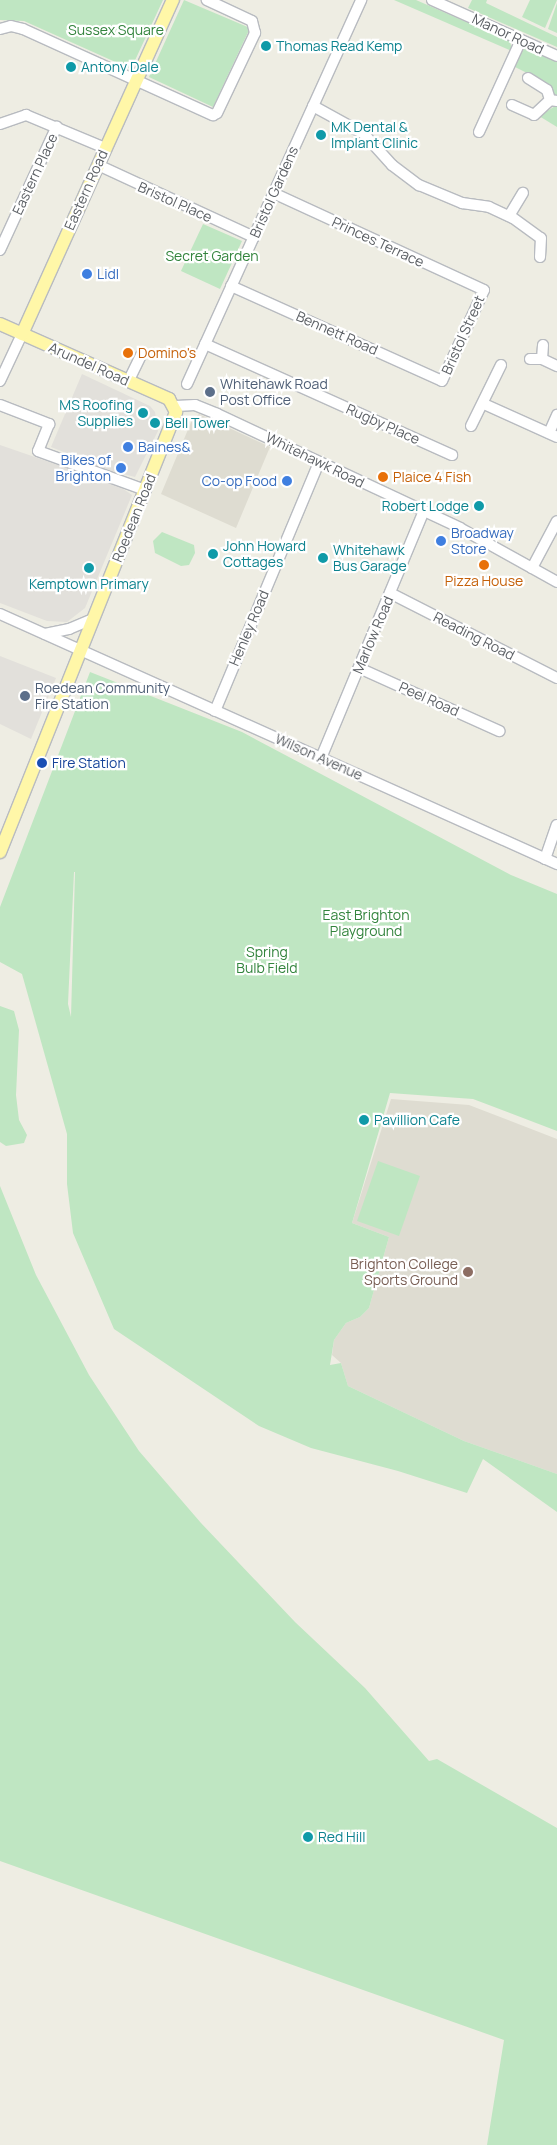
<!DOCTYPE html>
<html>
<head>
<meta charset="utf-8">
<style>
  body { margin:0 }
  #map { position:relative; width:557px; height:2145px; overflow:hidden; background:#eeede3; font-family:Manrope,sans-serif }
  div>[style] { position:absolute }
  .industrial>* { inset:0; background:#e2e0db }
  .education>* { inset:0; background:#dedcd1 }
  .green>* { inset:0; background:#bfe6c2 }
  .roads { filter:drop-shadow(1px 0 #b8bbc0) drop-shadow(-1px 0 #b8bbc0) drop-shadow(0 1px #b8bbc0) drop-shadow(0 -1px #b8bbc0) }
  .minor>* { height:10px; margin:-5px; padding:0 5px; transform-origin:5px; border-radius:5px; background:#fff }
  .major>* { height:12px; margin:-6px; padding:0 6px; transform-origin:6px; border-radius:6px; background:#fff7a8 }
  .dots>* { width:14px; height:14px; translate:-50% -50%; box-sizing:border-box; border:2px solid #fff; border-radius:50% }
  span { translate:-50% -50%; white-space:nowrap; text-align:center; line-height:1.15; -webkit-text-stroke:4.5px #fff; paint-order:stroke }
  .park-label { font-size:14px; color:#33843d }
  .street-label { font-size:14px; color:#5b5f64 }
  .culture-label { font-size:14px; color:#0d838f }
  .left { translate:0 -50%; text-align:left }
  .right { translate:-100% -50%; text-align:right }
  .shop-label { font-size:14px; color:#366cbe }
  .food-label { font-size:14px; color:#c56008 }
  .service-label { font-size:14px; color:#4e5e75 }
  .transit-label { font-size:14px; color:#164399 }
  .education-label { font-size:14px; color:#785e54 }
</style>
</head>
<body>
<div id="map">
  <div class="industrial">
    <div style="clip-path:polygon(82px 374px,150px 406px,155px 412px,158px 431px,135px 477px,111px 471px,51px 447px)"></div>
    <div style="clip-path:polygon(0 445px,119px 486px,132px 495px,85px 608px,67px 622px,47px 621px,0 603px)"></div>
    <div style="clip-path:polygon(0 656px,56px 678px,31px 739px,0 724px)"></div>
  </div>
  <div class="education">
    <div style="clip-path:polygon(199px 414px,270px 447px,236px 528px,161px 494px,192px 420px)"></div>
    <div style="clip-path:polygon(391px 1099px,469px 1105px,557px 1139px,557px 1474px,464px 1441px,348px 1386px,341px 1363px,332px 1355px,334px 1340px,346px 1323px,360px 1317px,369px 1308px,389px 1237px,352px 1223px)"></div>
  </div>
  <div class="green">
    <div style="clip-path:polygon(0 0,163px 0,131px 69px,24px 21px,0 20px)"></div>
    <div style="clip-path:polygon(184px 0,250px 28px,213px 107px,149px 77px)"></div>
    <div style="clip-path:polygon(394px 0,416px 0,510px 41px,512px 51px)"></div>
    <div style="clip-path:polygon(472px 0,487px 0,486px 3px,557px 37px,557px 47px,468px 8px)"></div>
    <div style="clip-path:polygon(530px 0,557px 0,545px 28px,522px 17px)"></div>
    <div style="clip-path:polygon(557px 3px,557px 33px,548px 29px)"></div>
    <div style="clip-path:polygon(526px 48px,557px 62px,557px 97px,541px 80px,515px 67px,519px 58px,516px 56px)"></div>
    <div style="clip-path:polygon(557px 105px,557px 127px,539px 116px)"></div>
    <div style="clip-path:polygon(203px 224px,242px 241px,220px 289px,181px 271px)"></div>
    <div style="clip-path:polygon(162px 532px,194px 545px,195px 553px,189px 565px,181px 566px,155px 553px,153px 541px)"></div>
    <div style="clip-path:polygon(evenodd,90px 672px,242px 732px,511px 875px,557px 894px,557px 1131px,473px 1099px,390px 1093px,352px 1223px,389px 1237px,369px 1308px,360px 1317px,346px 1323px,334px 1340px,330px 1365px,341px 1363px,348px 1386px,464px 1441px,557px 1474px,557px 1512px,483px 1459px,467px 1493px,398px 1471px,311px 1448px,259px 1426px,114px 1329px,73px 1233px,67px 1184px,67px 1134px,22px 974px,0 962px,0 907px,90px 672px,74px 872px,75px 872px,71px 1017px,68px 1004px,74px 872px)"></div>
    <div style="clip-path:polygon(0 1006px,14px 1011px,19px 1030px,16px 1095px,19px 1120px,27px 1135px,24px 1143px,6px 1146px,0 1142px)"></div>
    <div style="clip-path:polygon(378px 1161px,420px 1176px,399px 1236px,357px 1221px)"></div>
    <div style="clip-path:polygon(0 1186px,36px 1275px,89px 1375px,139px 1451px,201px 1523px,295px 1622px,365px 1688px,429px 1761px,437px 1759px,557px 1828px,557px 2145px,487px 2145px,504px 2040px,0 1861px)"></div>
  </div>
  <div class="roads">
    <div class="minor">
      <div style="left:432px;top:0;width:137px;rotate:24.1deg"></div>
      <div style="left:0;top:29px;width:11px;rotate:-15deg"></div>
      <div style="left:11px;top:26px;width:12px;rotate:14deg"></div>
      <div style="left:23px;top:29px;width:209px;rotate:24.4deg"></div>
      <div style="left:213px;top:115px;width:4px;rotate:-27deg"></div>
      <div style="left:217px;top:113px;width:89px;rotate:-64.6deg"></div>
      <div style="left:255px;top:33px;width:12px;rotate:-104deg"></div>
      <div style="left:252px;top:21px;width:50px;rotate:-155deg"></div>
      <div style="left:528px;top:78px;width:22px;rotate:32deg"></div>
      <div style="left:547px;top:90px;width:10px;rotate:73deg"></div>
      <div style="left:512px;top:105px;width:24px;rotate:24deg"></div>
      <div style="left:534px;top:115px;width:22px;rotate:-43deg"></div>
      <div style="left:550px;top:100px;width:7px;rotate:8deg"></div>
      <div style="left:313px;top:106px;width:58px;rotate:28.8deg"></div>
      <div style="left:364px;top:134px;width:42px;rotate:47.9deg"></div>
      <div style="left:392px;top:165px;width:34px;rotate:37deg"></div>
      <div style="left:419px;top:185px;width:47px;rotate:22.7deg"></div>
      <div style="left:462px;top:203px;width:27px;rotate:8deg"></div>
      <div style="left:489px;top:207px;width:26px;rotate:25deg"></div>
      <div style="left:513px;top:218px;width:34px;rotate:36deg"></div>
      <div style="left:541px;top:238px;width:19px;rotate:93deg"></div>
      <div style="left:0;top:124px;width:28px;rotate:-19deg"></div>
      <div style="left:26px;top:115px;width:86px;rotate:22.7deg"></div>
      <div style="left:479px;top:132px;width:101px;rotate:-65.5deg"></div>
      <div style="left:98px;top:165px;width:172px;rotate:24.8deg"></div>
      <div style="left:509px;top:216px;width:27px;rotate:-59deg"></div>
      <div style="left:0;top:250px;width:136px;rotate:-65.3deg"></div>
      <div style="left:231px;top:286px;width:231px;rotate:24.2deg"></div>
      <div style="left:442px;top:381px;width:100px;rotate:-65.2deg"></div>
      <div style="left:484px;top:290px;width:232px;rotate:-155.3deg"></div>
      <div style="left:205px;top:344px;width:271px;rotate:24.2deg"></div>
      <div style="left:543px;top:345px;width:14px;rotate:94deg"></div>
      <div style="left:542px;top:359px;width:17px;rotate:25deg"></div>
      <div style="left:530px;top:359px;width:12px"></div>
      <div style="left:0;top:381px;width:52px;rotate:-64.9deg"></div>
      <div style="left:128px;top:382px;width:30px;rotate:-64deg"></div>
      <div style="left:187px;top:384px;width:422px;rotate:-65.6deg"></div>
      <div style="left:484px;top:404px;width:80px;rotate:24.3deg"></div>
      <div style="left:0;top:405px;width:53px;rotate:21.2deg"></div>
      <div style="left:49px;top:424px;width:29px;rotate:112deg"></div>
      <div style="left:38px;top:451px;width:114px;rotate:20deg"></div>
      <div style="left:176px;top:406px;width:19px;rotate:-3deg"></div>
      <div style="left:195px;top:405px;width:24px;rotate:22deg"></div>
      <div style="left:217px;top:414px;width:268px;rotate:25.1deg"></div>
      <div style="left:460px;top:528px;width:111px;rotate:29.1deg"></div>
      <div style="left:471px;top:426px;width:68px;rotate:-63.8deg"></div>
      <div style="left:549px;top:433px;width:20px;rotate:-66deg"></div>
      <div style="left:532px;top:568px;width:53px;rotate:-62deg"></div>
      <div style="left:390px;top:593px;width:187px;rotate:27deg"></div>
      <div style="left:0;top:614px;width:611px;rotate:24.17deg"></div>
      <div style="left:45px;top:634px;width:25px;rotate:-12deg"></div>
      <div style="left:69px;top:629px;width:25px;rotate:-23deg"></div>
      <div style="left:359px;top:668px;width:154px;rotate:24.2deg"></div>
      <div style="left:215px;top:711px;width:270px;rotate:-67.3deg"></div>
      <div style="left:321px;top:758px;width:268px;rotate:-67.4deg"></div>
      <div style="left:545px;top:859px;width:36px;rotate:-71deg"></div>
    </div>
    <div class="major">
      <div style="left:0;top:324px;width:185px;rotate:23.9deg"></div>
      <div style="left:169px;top:399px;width:15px;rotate:62deg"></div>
      <div style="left:176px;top:412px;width:474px;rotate:111.8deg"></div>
      <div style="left:22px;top:334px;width:367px;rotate:-65.7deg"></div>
    </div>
  </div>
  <div class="dots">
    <div style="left:266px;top:46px;background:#0f9aa8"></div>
    <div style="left:71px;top:67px;background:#0f9aa8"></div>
    <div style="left:321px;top:135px;background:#0f9aa8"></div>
    <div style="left:87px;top:274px;background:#3f7fe0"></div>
    <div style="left:128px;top:353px;background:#e8710a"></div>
    <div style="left:210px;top:392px;background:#5c6f8a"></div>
    <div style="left:143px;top:413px;background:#0f9aa8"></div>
    <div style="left:155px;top:423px;background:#0f9aa8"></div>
    <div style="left:128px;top:447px;background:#3f7fe0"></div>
    <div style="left:121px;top:468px;background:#3f7fe0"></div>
    <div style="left:383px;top:477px;background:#e8710a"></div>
    <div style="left:287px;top:481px;background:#3f7fe0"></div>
    <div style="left:479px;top:506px;background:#0f9aa8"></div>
    <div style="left:441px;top:541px;background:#3f7fe0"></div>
    <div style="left:213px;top:554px;background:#0f9aa8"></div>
    <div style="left:323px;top:558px;background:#0f9aa8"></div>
    <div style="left:484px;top:565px;background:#e8710a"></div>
    <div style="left:89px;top:568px;background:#0f9aa8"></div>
    <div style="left:25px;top:696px;background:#5c6f8a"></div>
    <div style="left:42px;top:763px;background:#1a4fb4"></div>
    <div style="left:364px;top:1120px;background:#0f9aa8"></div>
    <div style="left:468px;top:1272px;background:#8d6e63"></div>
    <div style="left:308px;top:1837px;background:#0f9aa8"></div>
  </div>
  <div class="park-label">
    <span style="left:116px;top:30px">Sussex Square</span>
    <span style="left:212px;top:256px">Secret Garden</span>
    <span style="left:366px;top:923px">East Brighton<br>Playground</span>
    <span style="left:267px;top:960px">Spring<br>Bulb Field</span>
  </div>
  <div class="street-label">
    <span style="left:508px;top:34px;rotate:25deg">Manor Road</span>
    <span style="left:35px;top:174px;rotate:-65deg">Eastern Place</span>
    <span style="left:86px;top:190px;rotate:-66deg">Eastern Road</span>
    <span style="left:274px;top:192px;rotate:-66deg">Bristol Gardens</span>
    <span style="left:175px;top:202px;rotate:24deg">Bristol Place</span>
    <span style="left:378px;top:242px;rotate:25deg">Princes Terrace</span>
    <span style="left:337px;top:333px;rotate:24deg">Bennett Road</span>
    <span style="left:463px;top:335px;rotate:-66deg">Bristol Street</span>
    <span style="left:89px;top:364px;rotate:24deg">Arundel Road</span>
    <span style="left:383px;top:424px;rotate:24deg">Rugby Place</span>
    <span style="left:315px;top:460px;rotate:26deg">Whitehawk Road</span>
    <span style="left:134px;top:518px;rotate:-68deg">Roedean Road</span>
    <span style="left:249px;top:628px;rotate:-67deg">Henley Road</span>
    <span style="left:373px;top:635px;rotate:-67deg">Marlow Road</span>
    <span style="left:474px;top:636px;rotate:27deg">Reading Road</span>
    <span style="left:429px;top:699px;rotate:24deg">Peel Road</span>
    <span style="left:319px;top:757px;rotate:24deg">Wilson Avenue</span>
  </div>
  <div class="culture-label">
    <span class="left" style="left:276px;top:46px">Thomas Read Kemp</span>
    <span class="left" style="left:81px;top:67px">Antony Dale</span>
    <span class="left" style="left:331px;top:135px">MK Dental &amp;<br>Implant Clinic</span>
    <span class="right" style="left:133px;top:413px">MS Roofing<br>Supplies</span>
    <span class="left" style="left:165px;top:423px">Bell Tower</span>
    <span class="right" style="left:469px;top:506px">Robert Lodge</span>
    <span class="left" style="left:223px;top:554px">John Howard<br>Cottages</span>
    <span class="left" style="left:333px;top:558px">Whitehawk<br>Bus Garage</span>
    <span style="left:89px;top:584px">Kemptown Primary</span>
    <span class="left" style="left:374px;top:1120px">Pavillion Cafe</span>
    <span class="left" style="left:318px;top:1837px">Red Hill</span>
  </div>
  <div class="shop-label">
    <span class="left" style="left:97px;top:274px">Lidl</span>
    <span class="left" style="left:138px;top:447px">Baines&amp;</span>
    <span class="right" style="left:111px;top:468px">Bikes of<br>Brighton</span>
    <span class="right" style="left:277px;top:481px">Co-op Food</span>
    <span class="left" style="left:451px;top:541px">Broadway<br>Store</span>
  </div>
  <div class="food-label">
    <span class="left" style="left:138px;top:353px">Domino's</span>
    <span class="left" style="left:393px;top:477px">Plaice 4 Fish</span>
    <span style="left:484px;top:581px">Pizza House</span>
  </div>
  <div class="service-label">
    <span class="left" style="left:220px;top:392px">Whitehawk Road<br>Post Office</span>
    <span class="left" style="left:35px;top:696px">Roedean Community<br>Fire Station</span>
  </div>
  <div class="transit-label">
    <span class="left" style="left:52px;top:763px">Fire Station</span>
  </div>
  <div class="education-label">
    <span class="right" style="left:458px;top:1272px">Brighton College<br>Sports Ground</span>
  </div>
</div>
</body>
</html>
